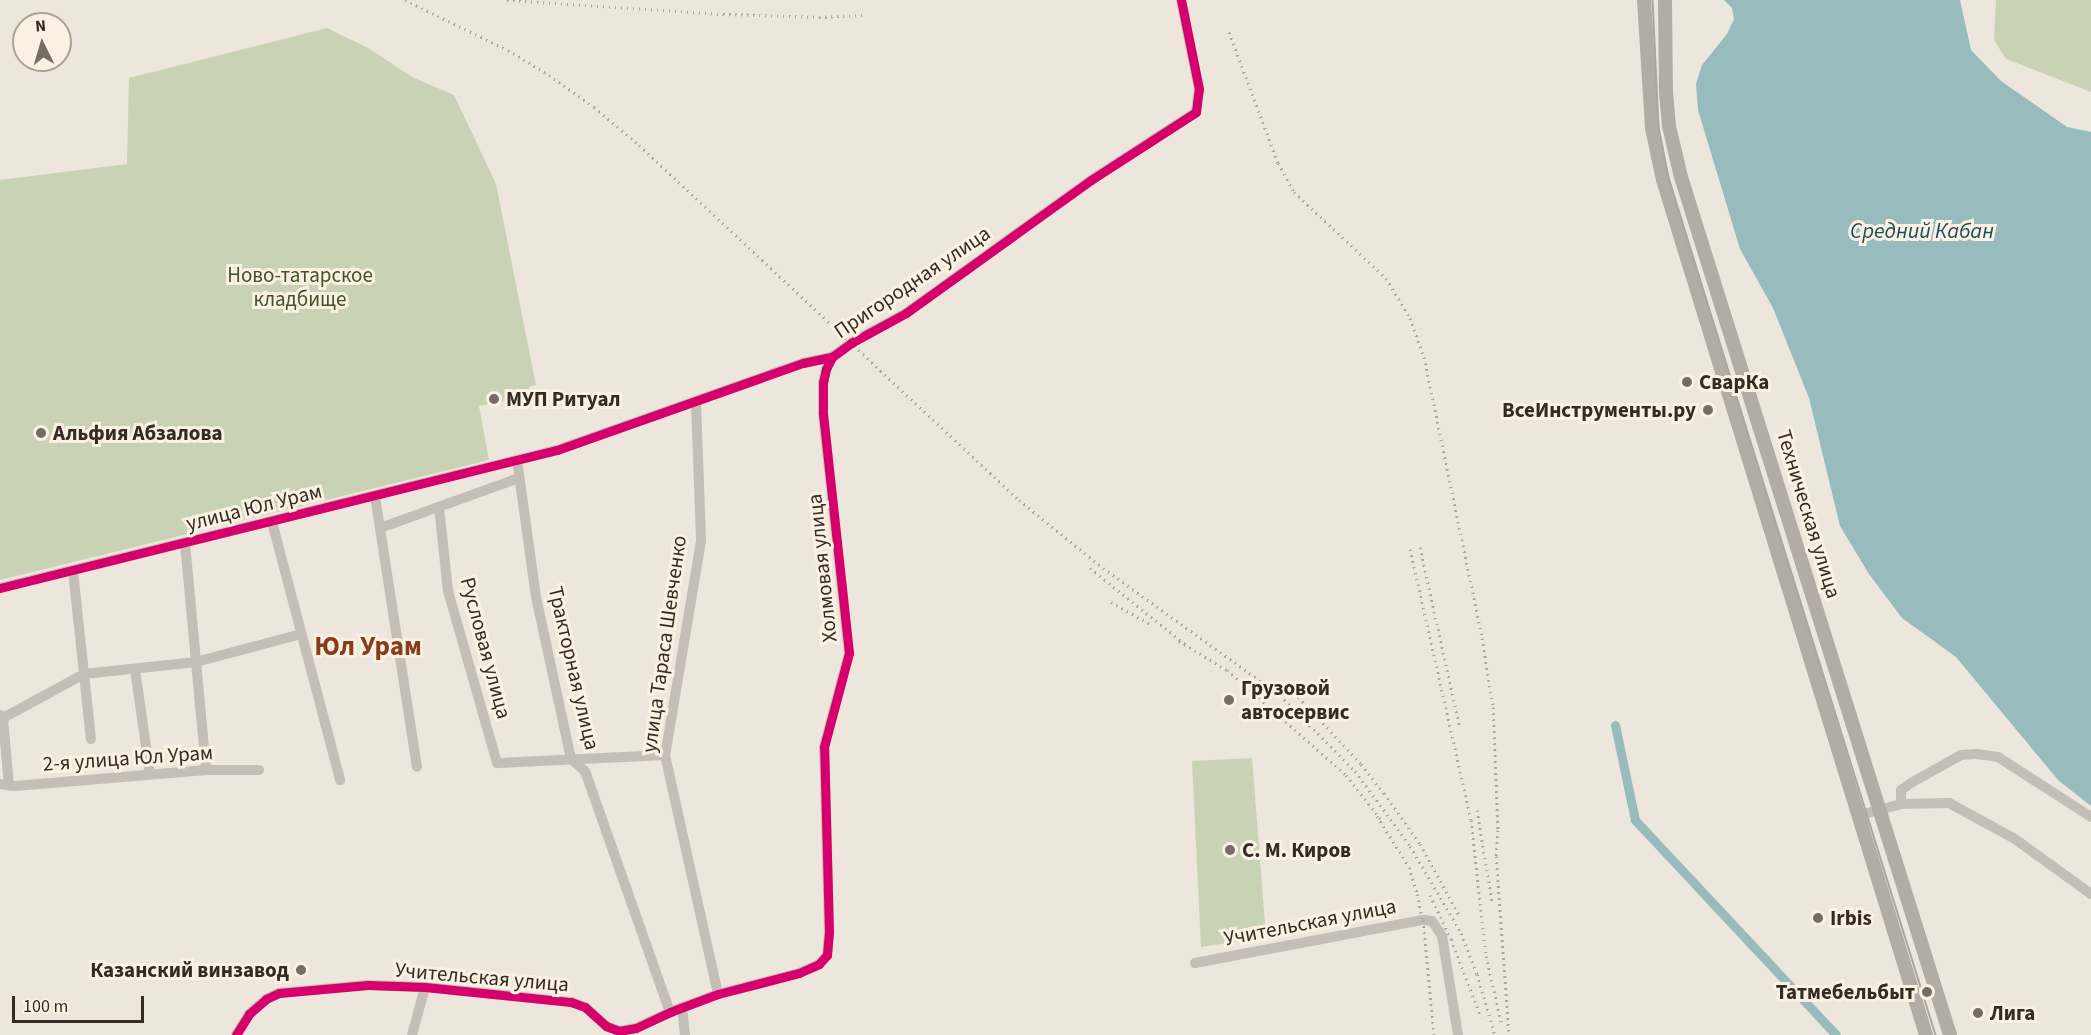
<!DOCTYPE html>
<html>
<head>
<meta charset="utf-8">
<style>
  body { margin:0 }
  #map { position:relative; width:2091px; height:1035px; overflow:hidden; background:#ece6dc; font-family:"Source Sans 3",sans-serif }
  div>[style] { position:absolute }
  .green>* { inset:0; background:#cad2b6 }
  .water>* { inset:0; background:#98bbbd }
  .canal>* { height:9px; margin:-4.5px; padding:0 4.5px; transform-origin:4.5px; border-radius:4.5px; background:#98bbbd }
  .minor>* { height:10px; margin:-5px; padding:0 5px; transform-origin:5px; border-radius:5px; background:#c4beb6 }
  .major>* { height:14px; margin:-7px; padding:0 7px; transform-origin:7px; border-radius:7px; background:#b3aca5 }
  .tram>* { height:1.5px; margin:-0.75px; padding:0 0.75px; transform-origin:0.75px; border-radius:0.75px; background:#aca6a0 }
  .rail>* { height:3px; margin-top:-1.5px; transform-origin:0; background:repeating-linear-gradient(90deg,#aca6a0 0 1.5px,transparent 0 6px) }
  .cycleway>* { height:9px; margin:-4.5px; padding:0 4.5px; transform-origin:4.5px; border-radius:4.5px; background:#d6006c }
  .dots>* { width:16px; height:16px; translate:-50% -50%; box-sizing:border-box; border:3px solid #faf1e3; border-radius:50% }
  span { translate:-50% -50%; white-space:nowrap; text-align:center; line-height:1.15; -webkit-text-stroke:6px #faf1e3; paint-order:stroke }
  .park-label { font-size:21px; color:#405427 }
  .street-label { font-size:21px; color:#352b25 }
  .poi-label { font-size:21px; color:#352b25; font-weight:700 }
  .left { translate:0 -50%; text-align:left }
  .right { translate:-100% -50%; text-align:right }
  .water-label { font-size:22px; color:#194f58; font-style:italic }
  .district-label { font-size:27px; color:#883d1a; font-weight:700 }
  .north { position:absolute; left:12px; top:12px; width:60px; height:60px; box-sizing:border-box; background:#faf1e3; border:2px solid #aba297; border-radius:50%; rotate:355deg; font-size:16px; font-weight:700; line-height:24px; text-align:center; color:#352b25 }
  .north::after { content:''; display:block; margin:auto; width:21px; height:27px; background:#756c65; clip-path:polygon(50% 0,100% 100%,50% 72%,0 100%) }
  .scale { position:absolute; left:12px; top:996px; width:132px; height:27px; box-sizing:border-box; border:3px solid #352b25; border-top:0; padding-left:8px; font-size:18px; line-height:21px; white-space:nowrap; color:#352b25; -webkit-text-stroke:4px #faf1e3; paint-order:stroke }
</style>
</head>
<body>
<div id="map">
  <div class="green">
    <div style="clip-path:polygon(1996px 0,2091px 0,2091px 92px,2006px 59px,1994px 40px)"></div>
    <div style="clip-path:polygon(327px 28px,370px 49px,412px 77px,454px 95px,496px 184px,536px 385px,529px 387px,530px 396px,479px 406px,489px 460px,0 580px,0 180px,127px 164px,129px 78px)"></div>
    <div style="clip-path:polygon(1252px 758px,1266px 937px,1201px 947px,1192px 761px)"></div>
  </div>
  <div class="water">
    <div style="clip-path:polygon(1724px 0,1960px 0,1971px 50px,2001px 81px,2067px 127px,2091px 132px,2091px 806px,2058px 780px,1956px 657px,1902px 618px,1869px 574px,1840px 526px,1809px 398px,1773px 308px,1740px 249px,1698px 110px,1696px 84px,1702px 65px,1727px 34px,1734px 19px,1732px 8px)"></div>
  </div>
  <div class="canal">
    <div style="left:1615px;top:725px;width:97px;rotate:78.1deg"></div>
    <div style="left:1635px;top:820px;width:294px;rotate:46.9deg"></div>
  </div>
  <div class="minor">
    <div style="left:696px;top:403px;width:138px;rotate:87.9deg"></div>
    <div style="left:701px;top:541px;width:217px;rotate:99.5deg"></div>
    <div style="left:665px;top:755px;width:245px;rotate:77.5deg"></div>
    <div style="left:517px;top:460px;width:138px;rotate:82.1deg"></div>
    <div style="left:536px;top:597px;width:166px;rotate:77.8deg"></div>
    <div style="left:571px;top:759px;width:18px;rotate:41deg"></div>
    <div style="left:585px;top:771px;width:256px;rotate:70.6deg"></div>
    <div style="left:375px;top:496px;width:274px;rotate:81.2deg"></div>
    <div style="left:439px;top:507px;width:84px;rotate:83.9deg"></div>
    <div style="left:448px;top:591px;width:179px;rotate:74.1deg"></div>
    <div style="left:497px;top:763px;width:168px;rotate:-2.7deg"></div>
    <div style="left:272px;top:522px;width:267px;rotate:75.2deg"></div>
    <div style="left:380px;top:528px;width:148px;rotate:-19.8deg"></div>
    <div style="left:185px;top:543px;width:228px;rotate:84.7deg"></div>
    <div style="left:73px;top:571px;width:169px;rotate:83.9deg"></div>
    <div style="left:0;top:588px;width:574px;rotate:-13.92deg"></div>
    <div style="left:557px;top:450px;width:261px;rotate:-19.5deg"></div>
    <div style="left:803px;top:363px;width:30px;rotate:-12deg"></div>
    <div style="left:832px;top:357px;width:24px;rotate:-36deg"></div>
    <div style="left:851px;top:343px;width:63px;rotate:-28.6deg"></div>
    <div style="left:906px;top:313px;width:228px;rotate:-35.7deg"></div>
    <div style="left:1091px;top:180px;width:125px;rotate:-32.9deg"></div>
    <div style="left:1196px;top:112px;width:23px;rotate:-83deg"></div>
    <div style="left:1199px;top:89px;width:91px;rotate:-101.4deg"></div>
    <div style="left:135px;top:669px;width:106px;rotate:81.9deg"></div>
    <div style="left:0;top:715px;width:4px;rotate:45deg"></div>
    <div style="left:3px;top:718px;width:68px;rotate:85deg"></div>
    <div style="left:3px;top:718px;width:92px;rotate:-28.5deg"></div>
    <div style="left:84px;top:674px;width:113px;rotate:-6.1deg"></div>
    <div style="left:196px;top:662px;width:109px;rotate:-14.9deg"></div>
    <div style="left:0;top:784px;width:15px;rotate:8deg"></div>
    <div style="left:15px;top:786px;width:192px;rotate:-4.8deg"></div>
    <div style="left:206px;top:770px;width:53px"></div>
    <div style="left:1901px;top:804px;width:14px;rotate:-90deg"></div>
    <div style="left:1901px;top:790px;width:12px;rotate:-35deg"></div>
    <div style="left:1911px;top:783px;width:57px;rotate:-29.2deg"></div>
    <div style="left:1961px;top:755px;width:16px;rotate:-4deg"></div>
    <div style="left:1977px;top:754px;width:21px;rotate:8deg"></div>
    <div style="left:1998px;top:757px;width:111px;rotate:32.8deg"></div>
    <div style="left:1860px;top:815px;width:42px;rotate:-15deg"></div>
    <div style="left:1901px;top:804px;width:48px;rotate:-1.2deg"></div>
    <div style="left:1949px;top:803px;width:75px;rotate:28.6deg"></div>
    <div style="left:2015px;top:839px;width:94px;rotate:35.9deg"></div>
    <div style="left:1195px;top:963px;width:232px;rotate:-10.7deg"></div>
    <div style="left:1423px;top:920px;width:9px;rotate:6deg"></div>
    <div style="left:1432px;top:921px;width:18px;rotate:56deg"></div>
    <div style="left:1442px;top:936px;width:100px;rotate:80.8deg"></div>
    <div style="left:682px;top:1007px;width:28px;rotate:84deg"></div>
    <div style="left:236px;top:1035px;width:25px;rotate:-58deg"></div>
    <div style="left:249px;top:1014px;width:23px;rotate:-41deg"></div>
    <div style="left:266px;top:999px;width:14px;rotate:-25deg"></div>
    <div style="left:279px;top:993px;width:89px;rotate:-5.1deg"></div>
    <div style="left:368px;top:985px;width:57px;rotate:2deg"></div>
    <div style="left:425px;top:987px;width:147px;rotate:5.9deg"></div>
    <div style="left:571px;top:1002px;width:15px;rotate:20deg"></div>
    <div style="left:585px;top:1007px;width:28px;rotate:42deg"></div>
    <div style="left:606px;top:1026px;width:14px;rotate:21deg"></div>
    <div style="left:619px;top:1031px;width:17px;rotate:-10deg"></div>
    <div style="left:636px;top:1028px;width:38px;rotate:-25deg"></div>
    <div style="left:670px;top:1012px;width:51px;rotate:-20.6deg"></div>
    <div style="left:718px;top:994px;width:84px;rotate:-14.5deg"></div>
    <div style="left:799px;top:973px;width:22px;rotate:-24deg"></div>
    <div style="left:819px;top:964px;width:12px;rotate:-48deg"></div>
    <div style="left:827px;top:955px;width:23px;rotate:-85deg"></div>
    <div style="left:829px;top:932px;width:185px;rotate:-91.5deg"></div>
    <div style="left:824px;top:747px;width:97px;rotate:-75.1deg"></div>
    <div style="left:849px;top:653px;width:242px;rotate:-96.2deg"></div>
    <div style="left:823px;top:412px;width:29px;rotate:-90deg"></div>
    <div style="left:823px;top:383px;width:14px;rotate:-78deg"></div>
    <div style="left:826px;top:369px;width:13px;rotate:-63deg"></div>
    <div style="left:412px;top:1035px;width:50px;rotate:-74.8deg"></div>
  </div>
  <div class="major">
    <div style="left:1644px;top:0;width:128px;rotate:86.4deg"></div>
    <div style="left:1652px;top:128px;width:53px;rotate:78.1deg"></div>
    <div style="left:1663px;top:180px;width:895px;rotate:72.9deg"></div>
    <div style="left:1665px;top:0;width:92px;rotate:89.4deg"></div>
    <div style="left:1666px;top:92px;width:34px;rotate:85deg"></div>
    <div style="left:1669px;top:126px;width:52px;rotate:76.8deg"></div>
    <div style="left:1681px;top:177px;width:899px;rotate:72.59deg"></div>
  </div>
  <div class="tram">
    <div style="left:1653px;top:0;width:127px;rotate:87.3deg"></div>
    <div style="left:1659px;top:127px;width:53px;rotate:79.1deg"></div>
    <div style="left:1669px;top:179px;width:897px;rotate:72.68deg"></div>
  </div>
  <div class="rail">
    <div style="left:405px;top:0;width:114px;rotate:25.9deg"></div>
    <div style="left:508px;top:50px;width:48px;rotate:31.4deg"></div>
    <div style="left:549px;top:75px;width:55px;rotate:35.4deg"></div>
    <div style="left:594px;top:107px;width:59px;rotate:40.2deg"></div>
    <div style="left:639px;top:145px;width:520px;rotate:43.05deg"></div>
    <div style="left:1019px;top:500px;width:108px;rotate:39deg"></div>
    <div style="left:1103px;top:568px;width:218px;rotate:35.7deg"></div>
    <div style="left:1280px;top:695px;width:107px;rotate:45.4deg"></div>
    <div style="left:1355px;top:771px;width:93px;rotate:53.7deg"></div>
    <div style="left:1410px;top:846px;width:101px;rotate:59.6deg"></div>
    <div style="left:1461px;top:933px;width:44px;rotate:68.7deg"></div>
    <div style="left:1477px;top:974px;width:64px;rotate:73.6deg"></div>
    <div style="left:507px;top:0;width:216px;rotate:3.7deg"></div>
    <div style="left:723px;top:14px;width:96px;rotate:1.8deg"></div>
    <div style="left:819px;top:17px;width:43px;rotate:-2.7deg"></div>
    <div style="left:1229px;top:32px;width:140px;rotate:69.5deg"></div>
    <div style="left:1278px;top:163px;width:33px;rotate:61deg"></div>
    <div style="left:1294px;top:192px;width:126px;rotate:43.1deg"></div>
    <div style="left:1386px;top:278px;width:47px;rotate:59deg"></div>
    <div style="left:1410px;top:318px;width:41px;rotate:70.3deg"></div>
    <div style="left:1424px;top:357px;width:287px;rotate:78.3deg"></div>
    <div style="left:1482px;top:638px;width:70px;rotate:80.9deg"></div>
    <div style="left:1493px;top:707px;width:123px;rotate:87.7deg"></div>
    <div style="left:1498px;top:830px;width:26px;rotate:94deg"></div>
    <div style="left:1496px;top:856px;width:179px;rotate:85.8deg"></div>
    <div style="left:1420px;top:547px;width:182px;rotate:77.6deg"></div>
    <div style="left:1410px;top:549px;width:278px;rotate:77.3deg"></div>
    <div style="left:1471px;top:820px;width:137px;rotate:83.7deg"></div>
    <div style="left:1486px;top:956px;width:72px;rotate:77.1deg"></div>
    <div style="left:1090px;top:568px;width:123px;rotate:38.7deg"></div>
    <div style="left:1111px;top:602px;width:45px;rotate:29.4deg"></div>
    <div style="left:1179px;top:641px;width:56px;rotate:31.1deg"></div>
    <div style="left:1227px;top:670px;width:159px;rotate:41.4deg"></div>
    <div style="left:1290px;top:688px;width:104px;rotate:46.9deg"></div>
    <div style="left:1361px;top:764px;width:37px;rotate:52deg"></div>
    <div style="left:1384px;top:793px;width:62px;rotate:54.8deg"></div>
    <div style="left:1420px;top:844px;width:81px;rotate:61.2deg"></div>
    <div style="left:1346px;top:775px;width:60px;rotate:51.8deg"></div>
    <div style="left:1477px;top:810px;width:93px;rotate:80.7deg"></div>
    <div style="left:1377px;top:816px;width:60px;rotate:57.9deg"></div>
    <div style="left:1409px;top:867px;width:28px;rotate:73deg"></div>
    <div style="left:1417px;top:894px;width:27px;rotate:77deg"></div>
    <div style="left:1423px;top:920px;width:116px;rotate:84.5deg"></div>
    <div style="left:1430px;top:895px;width:49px;rotate:64.5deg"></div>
    <div style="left:1451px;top:939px;width:84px;rotate:69deg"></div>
  </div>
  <div class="cycleway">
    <div style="left:0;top:588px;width:574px;rotate:-13.92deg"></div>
    <div style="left:557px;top:450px;width:261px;rotate:-19.5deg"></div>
    <div style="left:803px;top:363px;width:30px;rotate:-12deg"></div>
    <div style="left:832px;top:357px;width:24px;rotate:-36deg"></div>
    <div style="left:851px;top:343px;width:63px;rotate:-28.6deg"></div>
    <div style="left:906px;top:313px;width:228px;rotate:-35.7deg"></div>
    <div style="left:1091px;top:180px;width:125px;rotate:-32.9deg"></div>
    <div style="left:1196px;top:112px;width:23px;rotate:-83deg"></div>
    <div style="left:1199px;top:89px;width:91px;rotate:-101.4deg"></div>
    <div style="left:236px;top:1035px;width:25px;rotate:-58deg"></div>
    <div style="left:249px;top:1014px;width:23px;rotate:-41deg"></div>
    <div style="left:266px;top:999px;width:14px;rotate:-25deg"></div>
    <div style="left:279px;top:993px;width:89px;rotate:-5.1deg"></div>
    <div style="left:368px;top:985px;width:57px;rotate:2deg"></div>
    <div style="left:425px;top:987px;width:147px;rotate:5.9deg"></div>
    <div style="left:571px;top:1002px;width:15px;rotate:20deg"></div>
    <div style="left:585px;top:1007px;width:28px;rotate:42deg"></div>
    <div style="left:606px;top:1026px;width:14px;rotate:21deg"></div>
    <div style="left:619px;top:1031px;width:17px;rotate:-10deg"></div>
    <div style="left:636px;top:1028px;width:38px;rotate:-25deg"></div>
    <div style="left:670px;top:1012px;width:51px;rotate:-20.6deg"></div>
    <div style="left:718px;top:994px;width:84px;rotate:-14.5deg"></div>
    <div style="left:799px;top:973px;width:22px;rotate:-24deg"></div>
    <div style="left:819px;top:964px;width:12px;rotate:-48deg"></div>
    <div style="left:827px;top:955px;width:23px;rotate:-85deg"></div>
    <div style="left:829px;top:932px;width:185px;rotate:-91.5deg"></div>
    <div style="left:824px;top:747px;width:97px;rotate:-75.1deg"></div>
    <div style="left:849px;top:653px;width:242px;rotate:-96.2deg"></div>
    <div style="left:823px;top:412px;width:29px;rotate:-90deg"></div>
    <div style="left:823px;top:383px;width:14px;rotate:-78deg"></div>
    <div style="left:826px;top:369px;width:13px;rotate:-63deg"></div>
  </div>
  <div class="dots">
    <div style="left:1687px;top:382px;background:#756c65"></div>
    <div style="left:494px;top:399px;background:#756c65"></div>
    <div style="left:1708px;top:410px;background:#756c65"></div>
    <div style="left:41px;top:433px;background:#756c65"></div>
    <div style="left:1229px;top:700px;background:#756c65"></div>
    <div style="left:1230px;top:850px;background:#756c65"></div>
    <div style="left:1818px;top:918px;background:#756c65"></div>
    <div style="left:301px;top:970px;background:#756c65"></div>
    <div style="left:1927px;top:992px;background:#756c65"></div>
    <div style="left:1978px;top:1013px;background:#756c65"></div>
  </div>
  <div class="park-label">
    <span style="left:300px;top:287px">Ново-татарское<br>кладбище</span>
  </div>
  <div class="street-label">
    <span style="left:912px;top:282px;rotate:-34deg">Пригородная улица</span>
    <span style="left:254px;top:507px;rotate:-14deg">улица Юл Урам</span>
    <span style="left:1809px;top:514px;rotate:73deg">Техническая улица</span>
    <span style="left:822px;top:568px;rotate:-96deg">Холмовая улица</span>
    <span style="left:664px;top:644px;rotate:-82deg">улица Тараса Шевченко</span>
    <span style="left:486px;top:648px;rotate:75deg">Русловая улица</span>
    <span style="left:574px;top:668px;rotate:77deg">Тракторная улица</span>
    <span style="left:128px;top:758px;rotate:-4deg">2-я улица Юл Урам</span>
    <span style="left:1310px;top:922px;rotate:-11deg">Учительская улица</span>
    <span style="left:482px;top:977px;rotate:5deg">Учительская улица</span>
  </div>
  <div class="poi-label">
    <span class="left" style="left:1699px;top:382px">СварКа</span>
    <span class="left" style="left:506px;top:399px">МУП Ритуал</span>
    <span class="right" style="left:1696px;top:410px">ВсеИнструменты.ру</span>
    <span class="left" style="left:53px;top:433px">Альфия Абзалова</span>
    <span class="left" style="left:1241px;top:700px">Грузовой<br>автосервис</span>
    <span class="left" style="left:1242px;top:850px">С. М. Киров</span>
    <span class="left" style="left:1830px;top:918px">Irbis</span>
    <span class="right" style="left:289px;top:970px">Казанский винзавод</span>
    <span class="right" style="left:1915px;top:992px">Татмебельбыт</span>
    <span class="left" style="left:1990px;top:1013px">Лига</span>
  </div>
  <div class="water-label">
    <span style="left:1922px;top:232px">Средний Кабан</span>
  </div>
  <div class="district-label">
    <span style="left:368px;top:647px">Юл Урам</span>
  </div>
  <div class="north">N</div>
  <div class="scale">100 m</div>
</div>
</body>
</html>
